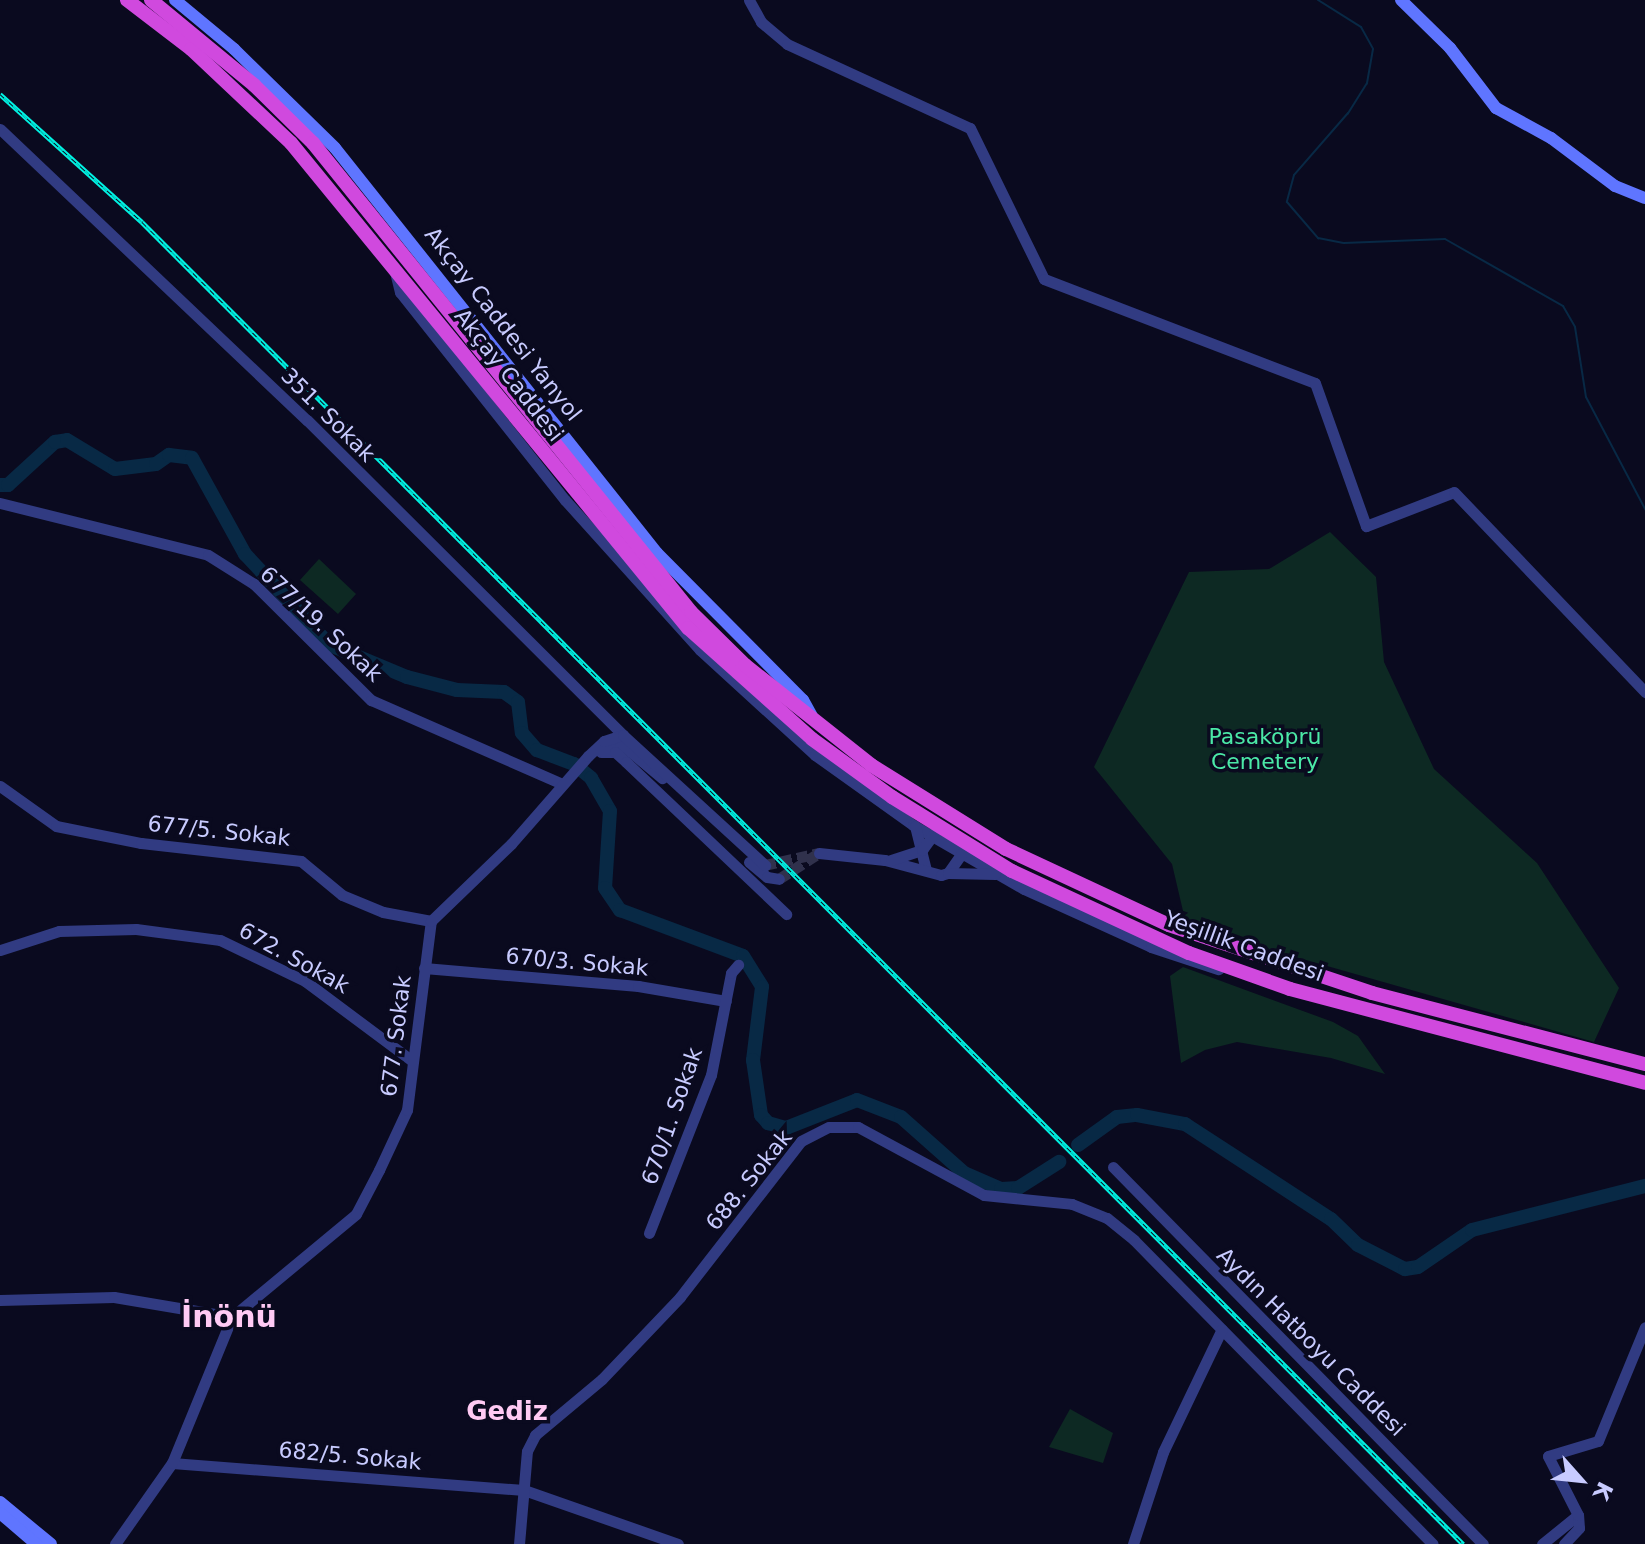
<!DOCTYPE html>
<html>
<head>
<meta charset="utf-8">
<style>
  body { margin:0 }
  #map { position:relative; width:1645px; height:1544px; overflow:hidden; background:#0a0a1f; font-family:"DejaVu Sans",sans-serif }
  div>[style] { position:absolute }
  .green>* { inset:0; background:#0d2923 }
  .stream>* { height:2px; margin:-1px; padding:0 1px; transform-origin:1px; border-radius:1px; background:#082945 }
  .river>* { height:14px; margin:-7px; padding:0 7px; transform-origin:7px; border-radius:7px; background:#082945 }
  .tertiary-tunnel>* { height:11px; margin-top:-5.5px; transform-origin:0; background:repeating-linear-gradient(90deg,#30314c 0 11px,transparent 0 16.5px) }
  .tertiary>* { height:11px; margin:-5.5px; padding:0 5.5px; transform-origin:5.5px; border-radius:5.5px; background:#313b82 }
  .secondary>* { height:12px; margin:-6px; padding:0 6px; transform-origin:6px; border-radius:6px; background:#5f75ff }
  .trunk>* { height:14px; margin:-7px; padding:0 7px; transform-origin:7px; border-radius:7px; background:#d049de }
  .rail>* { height:5px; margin-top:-2.5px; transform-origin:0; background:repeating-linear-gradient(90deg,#0a0a1f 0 6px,#00f3e3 0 12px); box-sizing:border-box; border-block:2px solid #00f3e3 }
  span { translate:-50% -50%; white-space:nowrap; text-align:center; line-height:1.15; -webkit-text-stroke:7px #0a0a1f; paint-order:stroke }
  .street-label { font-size:22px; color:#c8cbff }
  .park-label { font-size:22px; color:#4be8a7 }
  .quarter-label { font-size:26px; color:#ffcaf4; font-weight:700 }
  .district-label { font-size:30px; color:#ffcaf4; font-weight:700 }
  .north { position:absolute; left:1541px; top:1440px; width:80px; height:80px; -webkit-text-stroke:6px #0a0a1f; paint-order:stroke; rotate:117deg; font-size:22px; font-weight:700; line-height:32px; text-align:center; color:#c8cbff }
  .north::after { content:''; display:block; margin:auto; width:28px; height:36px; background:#c8cbff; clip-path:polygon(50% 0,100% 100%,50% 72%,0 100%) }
</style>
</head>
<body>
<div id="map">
  <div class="green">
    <div style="clip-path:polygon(1330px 532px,1376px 577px,1384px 662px,1434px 769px,1537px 863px,1619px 988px,1594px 1042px,1173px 922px,1183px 911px,1172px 864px,1094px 767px,1189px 572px,1269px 569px)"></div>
    <div style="clip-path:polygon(319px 559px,356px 594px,338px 614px,300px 580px)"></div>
    <div style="clip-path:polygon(1183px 967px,1333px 1022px,1358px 1036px,1385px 1074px,1331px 1058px,1237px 1042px,1205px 1050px,1181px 1063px,1170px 976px)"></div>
    <div style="clip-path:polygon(1070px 1409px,1113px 1433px,1103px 1463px,1049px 1447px)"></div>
  </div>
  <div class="stream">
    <div style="left:1318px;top:0;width:51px;rotate:32.1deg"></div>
    <div style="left:1361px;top:27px;width:25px;rotate:61deg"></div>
    <div style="left:1373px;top:49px;width:35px;rotate:100deg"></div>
    <div style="left:1367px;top:83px;width:36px;rotate:122deg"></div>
    <div style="left:1348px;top:113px;width:82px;rotate:131.1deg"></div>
    <div style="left:1294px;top:175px;width:28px;rotate:105deg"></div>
    <div style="left:1287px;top:202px;width:48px;rotate:49.3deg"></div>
    <div style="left:1318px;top:238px;width:26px;rotate:11deg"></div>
    <div style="left:1344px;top:243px;width:101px;rotate:-2.3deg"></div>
    <div style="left:1445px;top:239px;width:136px;rotate:29.6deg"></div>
    <div style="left:1563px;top:306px;width:24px;rotate:60deg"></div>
    <div style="left:1575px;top:327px;width:71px;rotate:81.1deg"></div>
    <div style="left:1586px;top:397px;width:127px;rotate:62.2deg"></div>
  </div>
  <div class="river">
    <div style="left:0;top:485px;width:8px"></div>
    <div style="left:8px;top:485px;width:64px;rotate:-42.5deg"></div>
    <div style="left:55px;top:442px;width:12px;rotate:-9deg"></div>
    <div style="left:67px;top:440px;width:56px;rotate:31.1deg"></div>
    <div style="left:115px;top:469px;width:41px;rotate:-7deg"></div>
    <div style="left:156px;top:464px;width:16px;rotate:-35deg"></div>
    <div style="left:169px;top:455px;width:23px;rotate:7deg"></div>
    <div style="left:192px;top:458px;width:110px;rotate:61.1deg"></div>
    <div style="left:245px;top:554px;width:125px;rotate:47deg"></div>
    <div style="left:330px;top:645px;width:83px;rotate:22.6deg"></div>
    <div style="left:407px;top:677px;width:52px;rotate:14.6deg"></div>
    <div style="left:457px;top:690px;width:47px;rotate:2.4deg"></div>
    <div style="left:504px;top:692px;width:17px;rotate:36deg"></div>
    <div style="left:518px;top:702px;width:31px;rotate:83deg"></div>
    <div style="left:522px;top:733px;width:23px;rotate:49deg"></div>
    <div style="left:537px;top:750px;width:40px;rotate:21deg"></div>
    <div style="left:574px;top:764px;width:22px;rotate:39deg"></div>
    <div style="left:591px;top:778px;width:38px;rotate:60deg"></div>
    <div style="left:610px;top:811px;width:77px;rotate:93.7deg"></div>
    <div style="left:605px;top:888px;width:27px;rotate:56deg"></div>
    <div style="left:620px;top:910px;width:131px;rotate:20.5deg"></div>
    <div style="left:743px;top:956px;width:36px;rotate:58deg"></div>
    <div style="left:762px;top:987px;width:74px;rotate:97deg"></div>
    <div style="left:753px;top:1060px;width:56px;rotate:81.7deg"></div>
    <div style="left:761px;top:1115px;width:11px;rotate:49deg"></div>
    <div style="left:768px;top:1123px;width:19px;rotate:16deg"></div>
    <div style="left:786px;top:1128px;width:76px;rotate:-21.5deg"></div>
    <div style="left:857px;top:1100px;width:47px;rotate:21.1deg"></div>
    <div style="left:901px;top:1117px;width:84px;rotate:41.6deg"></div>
    <div style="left:964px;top:1173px;width:40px;rotate:23.4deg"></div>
    <div style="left:1001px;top:1189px;width:17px;rotate:-3deg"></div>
    <div style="left:1018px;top:1188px;width:49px;rotate:-32.4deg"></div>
    <div style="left:1078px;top:1145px;width:48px;rotate:-35.7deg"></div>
    <div style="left:1117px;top:1117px;width:20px;rotate:-6deg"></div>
    <div style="left:1137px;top:1115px;width:49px;rotate:10.6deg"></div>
    <div style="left:1185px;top:1124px;width:174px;rotate:33.1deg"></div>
    <div style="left:1331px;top:1219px;width:37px;rotate:44deg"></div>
    <div style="left:1358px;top:1245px;width:53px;rotate:27.1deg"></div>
    <div style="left:1405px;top:1269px;width:13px;rotate:-9deg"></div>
    <div style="left:1418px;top:1267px;width:65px;rotate:-34.4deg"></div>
    <div style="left:1472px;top:1230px;width:179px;rotate:-14.3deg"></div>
  </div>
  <div class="tertiary-tunnel">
    <div style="left:765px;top:865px;width:55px;rotate:-12.5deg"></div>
    <div style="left:779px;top:879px;width:48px;rotate:-33deg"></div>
  </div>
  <div class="tertiary">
    <div style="left:749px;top:0;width:25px;rotate:61deg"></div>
    <div style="left:761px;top:22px;width:34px;rotate:40deg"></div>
    <div style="left:787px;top:44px;width:201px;rotate:24.7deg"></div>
    <div style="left:970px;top:128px;width:168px;rotate:63.9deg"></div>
    <div style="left:1044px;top:279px;width:290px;rotate:21deg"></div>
    <div style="left:1315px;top:383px;width:152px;rotate:70.4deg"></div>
    <div style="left:1366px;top:526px;width:94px;rotate:-21.1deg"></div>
    <div style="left:1454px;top:492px;width:277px;rotate:46.3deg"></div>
    <div style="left:0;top:129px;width:423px;rotate:43.5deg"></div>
    <div style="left:307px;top:420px;width:446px;rotate:44.9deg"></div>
    <div style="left:395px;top:272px;width:21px;rotate:76deg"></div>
    <div style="left:400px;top:292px;width:265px;rotate:51.6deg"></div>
    <div style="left:565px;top:500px;width:202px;rotate:48deg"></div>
    <div style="left:700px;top:650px;width:156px;rotate:42.4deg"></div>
    <div style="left:815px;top:755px;width:120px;rotate:35.5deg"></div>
    <div style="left:913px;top:825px;width:128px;rotate:30deg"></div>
    <div style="left:1024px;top:889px;width:140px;rotate:24.5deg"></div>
    <div style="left:1151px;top:947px;width:71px;rotate:18.2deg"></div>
    <div style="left:0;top:503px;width:214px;rotate:14deg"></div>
    <div style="left:208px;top:555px;width:54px;rotate:32.2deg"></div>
    <div style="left:254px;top:584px;width:165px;rotate:44.8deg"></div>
    <div style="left:371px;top:700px;width:209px;rotate:23.7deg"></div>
    <div style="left:605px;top:748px;width:16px;rotate:-18deg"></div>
    <div style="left:620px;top:743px;width:55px;rotate:39.8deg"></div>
    <div style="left:601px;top:752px;width:14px"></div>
    <div style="left:615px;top:752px;width:15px;rotate:42deg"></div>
    <div style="left:626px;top:762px;width:221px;rotate:43.5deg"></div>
    <div style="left:0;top:786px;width:69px;rotate:35.5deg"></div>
    <div style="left:56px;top:826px;width:87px;rotate:11.3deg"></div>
    <div style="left:141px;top:843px;width:161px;rotate:6.4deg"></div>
    <div style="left:301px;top:861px;width:53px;rotate:39.7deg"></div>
    <div style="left:342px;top:895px;width:44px;rotate:22.5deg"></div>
    <div style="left:383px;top:912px;width:49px;rotate:10.6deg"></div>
    <div style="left:915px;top:826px;width:45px;rotate:76deg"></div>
    <div style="left:819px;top:853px;width:66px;rotate:6.1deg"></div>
    <div style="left:885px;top:860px;width:58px;rotate:15deg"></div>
    <div style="left:941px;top:875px;width:7px;rotate:-16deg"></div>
    <div style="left:948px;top:873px;width:29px;rotate:-55deg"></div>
    <div style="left:891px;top:860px;width:33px;rotate:-18deg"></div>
    <div style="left:922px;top:850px;width:22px;rotate:-54deg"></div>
    <div style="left:749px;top:862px;width:23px;rotate:40deg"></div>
    <div style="left:767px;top:877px;width:12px;rotate:9deg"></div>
    <div style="left:948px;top:873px;width:47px;rotate:1.2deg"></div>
    <div style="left:0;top:950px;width:62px;rotate:-17.9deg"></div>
    <div style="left:59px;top:931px;width:77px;rotate:-1.5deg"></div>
    <div style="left:136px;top:929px;width:85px;rotate:7.5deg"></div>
    <div style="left:220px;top:940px;width:94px;rotate:25.8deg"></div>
    <div style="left:305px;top:981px;width:132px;rotate:36.7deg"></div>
    <div style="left:424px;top:968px;width:215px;rotate:4.8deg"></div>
    <div style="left:638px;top:986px;width:89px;rotate:9.7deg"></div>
    <div style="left:1113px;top:1167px;width:528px;rotate:45.54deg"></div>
    <div style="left:649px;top:1233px;width:170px;rotate:-68.6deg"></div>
    <div style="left:711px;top:1075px;width:104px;rotate:-78.9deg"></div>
    <div style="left:731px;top:973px;width:11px;rotate:-49deg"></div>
    <div style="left:0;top:1300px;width:114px;rotate:-1.5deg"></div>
    <div style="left:114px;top:1297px;width:120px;rotate:9.6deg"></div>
    <div style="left:172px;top:1463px;width:353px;rotate:4.4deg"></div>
    <div style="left:524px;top:1490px;width:163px;rotate:19.3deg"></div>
    <div style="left:115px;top:1544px;width:99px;rotate:-54.9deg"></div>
    <div style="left:172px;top:1463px;width:158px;rotate:-67.7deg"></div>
    <div style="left:232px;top:1317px;width:161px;rotate:-39.7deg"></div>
    <div style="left:356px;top:1214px;width:50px;rotate:-62.4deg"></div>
    <div style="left:379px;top:1170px;width:66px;rotate:-65deg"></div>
    <div style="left:407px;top:1110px;width:191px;rotate:-82.8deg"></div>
    <div style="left:431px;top:921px;width:111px;rotate:-43.9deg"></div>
    <div style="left:511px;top:844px;width:117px;rotate:-48.8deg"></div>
    <div style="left:588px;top:756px;width:22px;rotate:-43deg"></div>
    <div style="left:604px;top:741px;width:20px;rotate:-18deg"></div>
    <div style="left:623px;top:735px;width:193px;rotate:42.5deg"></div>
    <div style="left:519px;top:1544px;width:93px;rotate:-85.1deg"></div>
    <div style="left:527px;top:1451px;width:18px;rotate:-63deg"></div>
    <div style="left:535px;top:1435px;width:87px;rotate:-39.9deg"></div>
    <div style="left:602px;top:1379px;width:113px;rotate:-46.4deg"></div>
    <div style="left:680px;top:1297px;width:197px;rotate:-52.2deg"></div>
    <div style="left:801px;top:1141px;width:31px;rotate:-27deg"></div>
    <div style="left:829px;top:1127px;width:29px"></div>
    <div style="left:858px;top:1127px;width:143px;rotate:28.4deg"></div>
    <div style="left:984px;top:1195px;width:88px;rotate:5.8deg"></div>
    <div style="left:1072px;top:1204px;width:38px;rotate:22deg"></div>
    <div style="left:1107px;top:1218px;width:35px;rotate:39deg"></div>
    <div style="left:1134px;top:1240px;width:426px;rotate:45.5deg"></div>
    <div style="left:1133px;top:1544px;width:97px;rotate:-71.9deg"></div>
    <div style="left:1163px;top:1452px;width:136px;rotate:-64.4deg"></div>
    <div style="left:1542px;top:1544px;width:46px;rotate:-38.9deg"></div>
    <div style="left:1564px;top:1544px;width:22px;rotate:-47deg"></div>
    <div style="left:1579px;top:1528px;width:13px;rotate:-94deg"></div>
    <div style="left:1578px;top:1515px;width:66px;rotate:-117deg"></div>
    <div style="left:1548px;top:1456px;width:52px;rotate:-16.7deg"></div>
    <div style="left:1598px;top:1441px;width:123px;rotate:-67.6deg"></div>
  </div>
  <div class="secondary">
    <div style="left:175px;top:0;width:77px;rotate:39.7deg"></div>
    <div style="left:234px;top:49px;width:141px;rotate:44.4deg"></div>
    <div style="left:335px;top:148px;width:517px;rotate:51.51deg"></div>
    <div style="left:657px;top:553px;width:207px;rotate:45.2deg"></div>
    <div style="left:803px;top:700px;width:18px;rotate:61deg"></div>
    <div style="left:1401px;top:0;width:69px;rotate:44.4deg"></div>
    <div style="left:1450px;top:48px;width:76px;rotate:52.5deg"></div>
    <div style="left:1496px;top:108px;width:63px;rotate:28.6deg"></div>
    <div style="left:1551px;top:138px;width:80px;rotate:36.9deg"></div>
    <div style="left:1615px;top:186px;width:32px;rotate:22deg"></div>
    <div style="left:0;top:1502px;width:66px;rotate:39.5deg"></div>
    <div style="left:0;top:1513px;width:48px;rotate:40.7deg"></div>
  </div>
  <div class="trunk">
    <div style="left:127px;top:0;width:81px;rotate:37.4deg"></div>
    <div style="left:191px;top:49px;width:137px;rotate:43.2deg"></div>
    <div style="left:291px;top:143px;width:627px;rotate:50.7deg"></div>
    <div style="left:688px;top:628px;width:166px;rotate:41.8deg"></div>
    <div style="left:812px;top:739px;width:99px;rotate:35.9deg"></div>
    <div style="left:892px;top:797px;width:141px;rotate:31.7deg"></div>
    <div style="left:1012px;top:871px;width:195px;rotate:24.9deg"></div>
    <div style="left:1189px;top:953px;width:107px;rotate:19.6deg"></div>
    <div style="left:1290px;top:989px;width:367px;rotate:14.8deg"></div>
    <div style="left:151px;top:0;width:134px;rotate:39.5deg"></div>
    <div style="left:254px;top:85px;width:83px;rotate:44.5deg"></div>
    <div style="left:313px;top:143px;width:602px;rotate:51.13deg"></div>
    <div style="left:691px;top:612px;width:76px;rotate:44.5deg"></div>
    <div style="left:745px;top:665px;width:161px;rotate:38.4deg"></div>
    <div style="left:871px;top:765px;width:159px;rotate:31.9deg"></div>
    <div style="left:1006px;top:849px;width:180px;rotate:25deg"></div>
    <div style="left:1169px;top:925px;width:214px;rotate:18.5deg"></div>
    <div style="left:1372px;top:993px;width:282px;rotate:14.6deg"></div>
  </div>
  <div class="rail">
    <div style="left:0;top:94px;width:191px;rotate:42deg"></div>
    <div style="left:142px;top:222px;width:1869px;rotate:45.02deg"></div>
  </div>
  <div class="street-label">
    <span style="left:503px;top:324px;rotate:52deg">Akçay Caddesi Yanyol</span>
    <span style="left:509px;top:375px;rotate:52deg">Akçay Caddesi</span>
    <span style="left:328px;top:415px;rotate:45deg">351. Sokak</span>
    <span style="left:321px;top:624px;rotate:43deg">677/19. Sokak</span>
    <span style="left:219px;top:831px;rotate:6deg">677/5. Sokak</span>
    <span style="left:1244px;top:946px;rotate:20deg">Yeşillik Caddesi</span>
    <span style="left:294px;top:958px;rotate:29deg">672. Sokak</span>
    <span style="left:577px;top:962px;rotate:5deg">670/3. Sokak</span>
    <span style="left:396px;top:1036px;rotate:-83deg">677. Sokak</span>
    <span style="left:672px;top:1116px;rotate:-71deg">670/1. Sokak</span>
    <span style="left:749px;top:1180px;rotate:-51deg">688. Sokak</span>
    <span style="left:1311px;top:1342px;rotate:45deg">Aydın Hatboyu Caddesi</span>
    <span style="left:350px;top:1456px;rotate:5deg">682/5. Sokak</span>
  </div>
  <div class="park-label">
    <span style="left:1265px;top:749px">Pasaköprü<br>Cemetery</span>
  </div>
  <div class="quarter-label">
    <span style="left:507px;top:1412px">Gediz</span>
  </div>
  <div class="district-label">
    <span style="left:229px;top:1317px">İnönü</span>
  </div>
  <div class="north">K</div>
</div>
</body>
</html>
